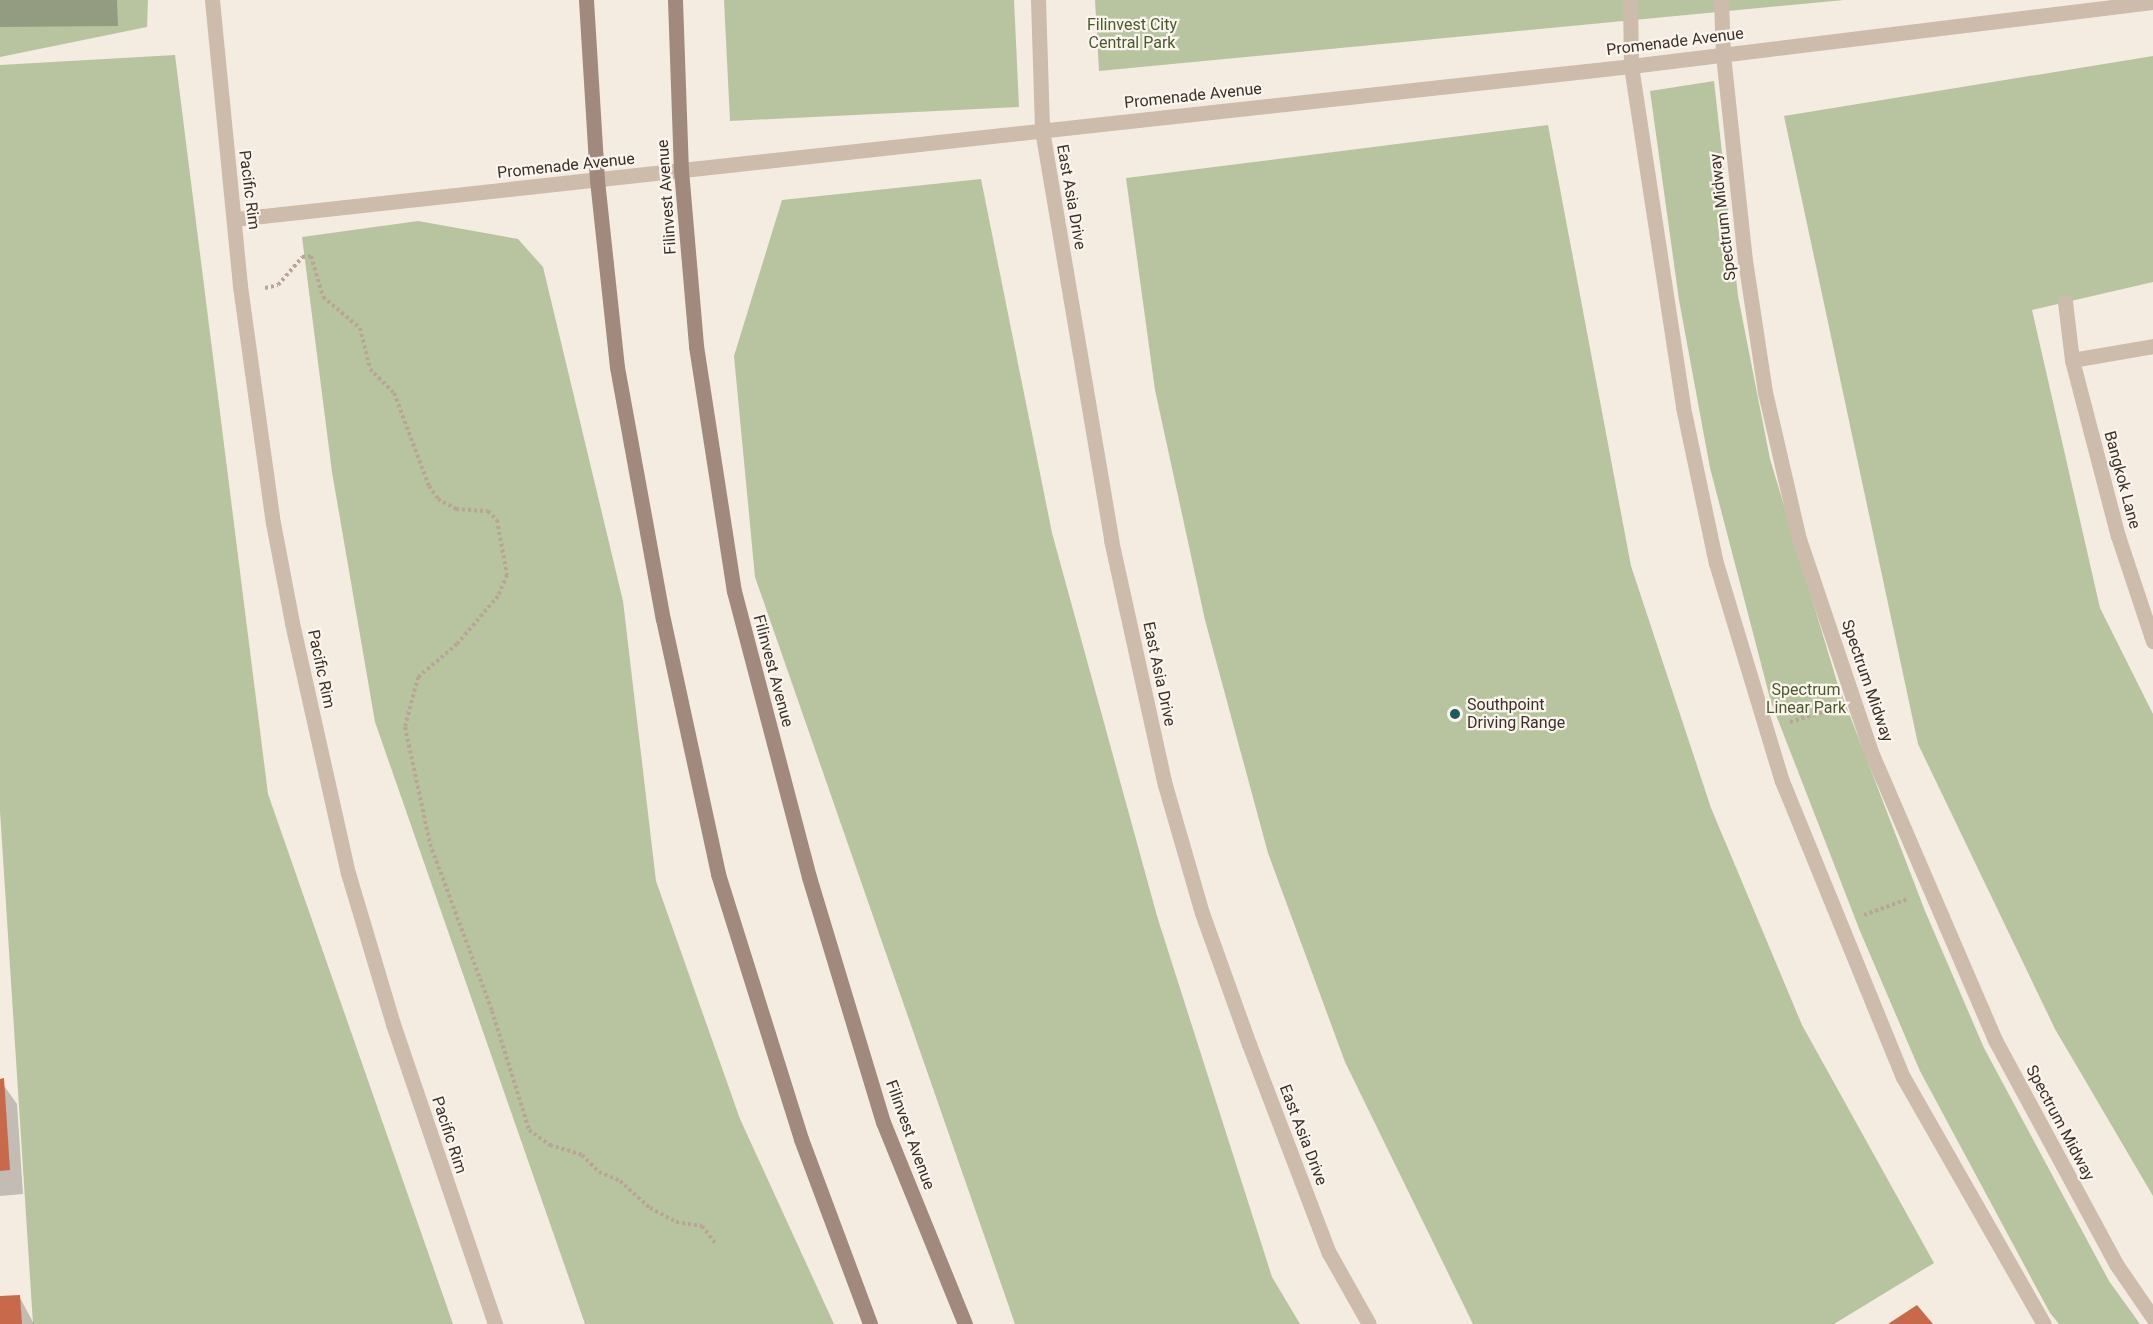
<!DOCTYPE html>
<html>
<head>
<meta charset="utf-8">
<style>
  body { margin:0 }
  #map { position:relative; width:2153px; height:1324px; overflow:hidden; background:#f4ebe1; font-family:Roboto,sans-serif }
  div>[style] { position:absolute }
  .green>* { inset:0; background:#b8c4a0 }
  .shadow>* { inset:0; background:#0003 }
  .building>* { inset:0; background:#c8694b }
  .path>* { height:4px; margin-top:-2px; transform-origin:0; background:repeating-linear-gradient(90deg,#b9a596 0 3px,transparent 0 6px) }
  .minor>* { height:15px; margin:-7.5px; padding:0 7.5px; transform-origin:7.5px; border-radius:7.5px; background:#cdbbac }
  .tertiary>* { height:15px; margin:-7.5px; padding:0 7.5px; transform-origin:7.5px; border-radius:7.5px; background:#cdbbac }
  .secondary>* { height:15px; margin:-7.5px; padding:0 7.5px; transform-origin:7.5px; border-radius:7.5px; background:#a18a7d }
  .dots>* { width:16px; height:16px; translate:-50% -50%; box-sizing:border-box; border:3px solid #fbf5ee; border-radius:50% }
  span { translate:-50% -50%; white-space:nowrap; text-align:center; line-height:1.15; -webkit-text-stroke:4.5px #fbf5ee; paint-order:stroke }
  .park-label { font-size:16px; color:#4a5a2e }
  .street-label { font-size:16px; color:#3b302b }
  .poi-label { font-size:16px; color:#3b302b }
  .left { translate:0 -50%; text-align:left }
</style>
</head>
<body>
<div id="map">
  <div class="green">
    <div style="clip-path:polygon(0 0,148px 0,147px 27px,0 57px)"></div>
    <div style="clip-path:polygon(724px 0,1014px 0,1019px 107px,730px 121px)"></div>
    <div style="clip-path:polygon(1095px 0,1844px 0,1099px 71px)"></div>
    <div style="clip-path:polygon(175px 55px,268px 794px,453px 1324px,33px 1324px,0 811px,0 65px)"></div>
    <div style="clip-path:polygon(2153px 56px,2153px 282px,2032px 310px,2100px 608px,2153px 714px,2153px 1196px,2055px 1029px,1918px 744px,1784px 116px)"></div>
    <div style="clip-path:polygon(1714px 81px,1738px 296px,1770px 459px,1837px 682px,1925px 911px,1984px 1048px,2109px 1281px,2140px 1324px,2059px 1324px,2050px 1313px,1920px 1071px,1860px 931px,1771px 702px,1710px 468px,1679px 300px,1650px 91px)"></div>
    <div style="clip-path:polygon(1548px 125px,1631px 566px,1711px 808px,1802px 1025px,1934px 1263px,1834px 1324px,1473px 1324px,1345px 1062px,1268px 853px,1205px 620px,1155px 390px,1126px 178px)"></div>
    <div style="clip-path:polygon(981px 179px,1052px 533px,1157px 916px,1272px 1277px,1300px 1324px,1015px 1324px,755px 577px,734px 356px,782px 200px)"></div>
    <div style="clip-path:polygon(418px 221px,518px 239px,543px 267px,623px 601px,656px 881px,740px 1119px,834px 1324px,585px 1324px,375px 722px,332px 472px,302px 237px)"></div>
  </div>
  <div class="shadow">
    <div style="clip-path:polygon(0 0,117px 0,118px 26px,0 27px)"></div>
    <div style="clip-path:polygon(0 1080px,17px 1104px,23px 1194px,0 1196px)"></div>
    <div style="clip-path:polygon(19px 1296px,34px 1324px,0 1324px,0 1297px)"></div>
  </div>
  <div class="building">
    <div style="clip-path:polygon(4px 1078px,10px 1170px,0 1171px,0 1079px)"></div>
    <div style="clip-path:polygon(20px 1295px,22px 1324px,0 1324px,0 1296px)"></div>
    <div style="clip-path:polygon(1917px 1305px,1933px 1324px,1888px 1324px)"></div>
  </div>
  <div class="path">
    <div style="left:265px;top:288px;width:13px;rotate:-13deg"></div>
    <div style="left:278px;top:285px;width:37px;rotate:-49deg"></div>
    <div style="left:302px;top:257px;width:9px;rotate:-6deg"></div>
    <div style="left:311px;top:256px;width:43px;rotate:73.7deg"></div>
    <div style="left:323px;top:297px;width:48px;rotate:40deg"></div>
    <div style="left:360px;top:328px;width:42px;rotate:76.3deg"></div>
    <div style="left:370px;top:369px;width:34px;rotate:45deg"></div>
    <div style="left:394px;top:393px;width:99px;rotate:69.4deg"></div>
    <div style="left:429px;top:486px;width:16px;rotate:55deg"></div>
    <div style="left:438px;top:499px;width:21px;rotate:29deg"></div>
    <div style="left:456px;top:509px;width:32px;rotate:4deg"></div>
    <div style="left:488px;top:511px;width:13px;rotate:45deg"></div>
    <div style="left:497px;top:520px;width:56px;rotate:79.7deg"></div>
    <div style="left:507px;top:575px;width:23px;rotate:113deg"></div>
    <div style="left:498px;top:596px;width:63px;rotate:130.5deg"></div>
    <div style="left:457px;top:644px;width:51px;rotate:139.8deg"></div>
    <div style="left:418px;top:677px;width:52px;rotate:104.6deg"></div>
    <div style="left:405px;top:727px;width:120px;rotate:77.9deg"></div>
    <div style="left:430px;top:844px;width:178px;rotate:69.6deg"></div>
    <div style="left:492px;top:1011px;width:125px;rotate:72.7deg"></div>
    <div style="left:529px;top:1130px;width:26px;rotate:36deg"></div>
    <div style="left:550px;top:1145px;width:34px;rotate:17deg"></div>
    <div style="left:582px;top:1155px;width:24px;rotate:45deg"></div>
    <div style="left:599px;top:1172px;width:23px;rotate:23deg"></div>
    <div style="left:620px;top:1181px;width:40px;rotate:42deg"></div>
    <div style="left:650px;top:1208px;width:30px;rotate:28deg"></div>
    <div style="left:676px;top:1222px;width:26px;rotate:9deg"></div>
    <div style="left:702px;top:1226px;width:23px;rotate:52deg"></div>
    <div style="left:1790px;top:722px;width:44px;rotate:-17.2deg"></div>
    <div style="left:1864px;top:915px;width:47px;rotate:-20deg"></div>
  </div>
  <div class="minor">
    <div style="left:212px;top:0;width:287px;rotate:84.4deg"></div>
    <div style="left:240px;top:286px;width:239px;rotate:82.1deg"></div>
    <div style="left:273px;top:523px;width:102px;rotate:79.2deg"></div>
    <div style="left:292px;top:623px;width:256px;rotate:77.4deg"></div>
    <div style="left:348px;top:873px;width:158px;rotate:73.4deg"></div>
    <div style="left:393px;top:1024px;width:317px;rotate:71.2deg"></div>
    <div style="left:1038px;top:0;width:130px;rotate:88.2deg"></div>
    <div style="left:1042px;top:130px;width:416px;rotate:80.4deg"></div>
    <div style="left:1111px;top:540px;width:251px;rotate:77.6deg"></div>
    <div style="left:1165px;top:785px;width:133px;rotate:73.9deg"></div>
    <div style="left:1202px;top:913px;width:139px;rotate:70.3deg"></div>
    <div style="left:1249px;top:1044px;width:224px;rotate:69.1deg"></div>
    <div style="left:1329px;top:1253px;width:81px;rotate:60.6deg"></div>
    <div style="left:235px;top:219px;width:1404px;rotate:-6.25deg"></div>
    <div style="left:1631px;top:66px;width:526px;rotate:-6.99deg"></div>
    <div style="left:2065px;top:302px;width:58px;rotate:83.1deg"></div>
    <div style="left:2072px;top:360px;width:182px;rotate:75.4deg"></div>
    <div style="left:2118px;top:536px;width:111px;rotate:71.6deg"></div>
    <div style="left:2072px;top:360px;width:82px;rotate:-9.8deg"></div>
  </div>
  <div class="tertiary">
    <div style="left:1630px;top:0;width:66px;rotate:89.1deg"></div>
    <div style="left:1631px;top:66px;width:345px;rotate:81.3deg"></div>
    <div style="left:1683px;top:407px;width:159px;rotate:78.1deg"></div>
    <div style="left:1716px;top:563px;width:228px;rotate:73.2deg"></div>
    <div style="left:1782px;top:781px;width:320px;rotate:67.8deg"></div>
    <div style="left:1903px;top:1077px;width:284px;rotate:60.3deg"></div>
    <div style="left:1721px;top:0;width:55px;rotate:87.9deg"></div>
    <div style="left:1723px;top:55px;width:206px;rotate:83.9deg"></div>
    <div style="left:1745px;top:260px;width:134px;rotate:81.4deg"></div>
    <div style="left:1765px;top:392px;width:151px;rotate:77deg"></div>
    <div style="left:1799px;top:539px;width:225px;rotate:71.3deg"></div>
    <div style="left:1871px;top:752px;width:314px;rotate:66.7deg"></div>
    <div style="left:1995px;top:1040px;width:255px;rotate:61.6deg"></div>
    <div style="left:2116px;top:1264px;width:65px;rotate:55.6deg"></div>
  </div>
  <div class="secondary">
    <div style="left:586px;top:0;width:180px;rotate:86.5deg"></div>
    <div style="left:597px;top:180px;width:188px;rotate:83.9deg"></div>
    <div style="left:617px;top:367px;width:256px;rotate:79.7deg"></div>
    <div style="left:663px;top:619px;width:261px;rotate:77.8deg"></div>
    <div style="left:718px;top:874px;width:278px;rotate:72.6deg"></div>
    <div style="left:801px;top:1139px;width:197px;rotate:69.5deg"></div>
    <div style="left:675px;top:0;width:170px;rotate:88deg"></div>
    <div style="left:681px;top:170px;width:177px;rotate:85.1deg"></div>
    <div style="left:696px;top:346px;width:248px;rotate:81.2deg"></div>
    <div style="left:734px;top:591px;width:296px;rotate:75.3deg"></div>
    <div style="left:809px;top:877px;width:256px;rotate:73.2deg"></div>
    <div style="left:883px;top:1122px;width:218px;rotate:67.9deg"></div>
  </div>
  <div class="dots">
    <div style="left:1455px;top:714px;background:#1f5a5e"></div>
  </div>
  <div class="park-label">
    <span style="left:1132px;top:34px">Filinvest City<br>Central Park</span>
    <span style="left:1806px;top:699px">Spectrum<br>Linear Park</span>
  </div>
  <div class="street-label">
    <span style="left:1675px;top:42px;rotate:-7deg">Promenade Avenue</span>
    <span style="left:1193px;top:96px;rotate:-6deg">Promenade Avenue</span>
    <span style="left:566px;top:166px;rotate:-6deg">Promenade Avenue</span>
    <span style="left:249px;top:190px;rotate:83deg">Pacific Rim</span>
    <span style="left:667px;top:197px;rotate:-94deg">Filinvest Avenue</span>
    <span style="left:1071px;top:197px;rotate:80deg">East Asia Drive</span>
    <span style="left:1723px;top:217px;rotate:-97deg">Spectrum Midway</span>
    <span style="left:2122px;top:480px;rotate:75deg">Bangkok Lane</span>
    <span style="left:321px;top:669px;rotate:78deg">Pacific Rim</span>
    <span style="left:773px;top:671px;rotate:75deg">Filinvest Avenue</span>
    <span style="left:1159px;top:674px;rotate:78deg">East Asia Drive</span>
    <span style="left:1867px;top:681px;rotate:71deg">Spectrum Midway</span>
    <span style="left:2060px;top:1123px;rotate:62deg">Spectrum Midway</span>
    <span style="left:449px;top:1135px;rotate:72deg">Pacific Rim</span>
    <span style="left:910px;top:1135px;rotate:70deg">Filinvest Avenue</span>
    <span style="left:1303px;top:1135px;rotate:69deg">East Asia Drive</span>
  </div>
  <div class="poi-label">
    <span class="left" style="left:1467px;top:714px">Southpoint<br>Driving Range</span>
  </div>
</div>
</body>
</html>
